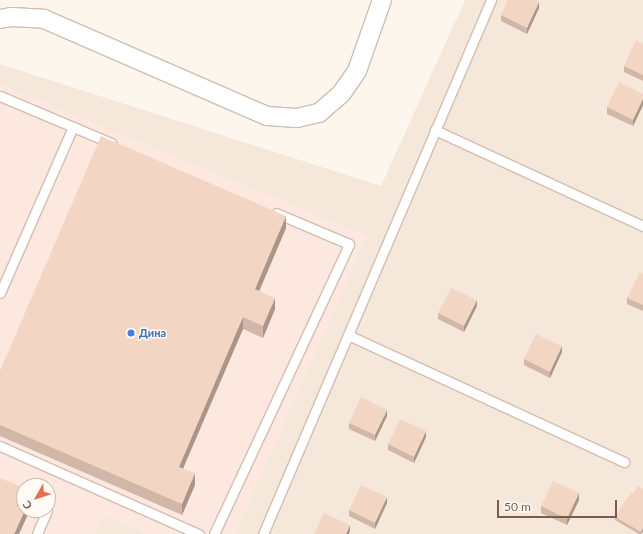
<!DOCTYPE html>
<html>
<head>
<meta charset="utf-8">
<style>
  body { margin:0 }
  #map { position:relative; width:643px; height:534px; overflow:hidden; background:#fdf6ec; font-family:Lato,sans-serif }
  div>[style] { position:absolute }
  .residential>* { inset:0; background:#f5e8da }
  .commercial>* { inset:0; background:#fde8e0 }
  .roads { filter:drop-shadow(1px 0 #d1beb0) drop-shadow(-1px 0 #d1beb0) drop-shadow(0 1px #d1beb0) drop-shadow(0 -1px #d1beb0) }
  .service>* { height:9px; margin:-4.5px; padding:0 4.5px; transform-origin:4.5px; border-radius:4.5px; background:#fff }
  .minor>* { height:18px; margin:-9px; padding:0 9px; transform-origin:9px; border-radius:9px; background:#fff }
  .wall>* { inset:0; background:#d1b7a8 }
  .shaded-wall>* { inset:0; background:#aa9588 }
  .building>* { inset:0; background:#f3d5c3 }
  .dots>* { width:11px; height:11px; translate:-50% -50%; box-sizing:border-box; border:2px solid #fffaf3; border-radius:50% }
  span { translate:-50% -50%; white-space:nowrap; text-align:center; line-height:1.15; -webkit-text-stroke:3px #fffaf3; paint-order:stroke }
  .shop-label { font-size:11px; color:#366cbe; font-weight:700 }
  .left { translate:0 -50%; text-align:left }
  .north { position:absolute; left:16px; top:478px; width:40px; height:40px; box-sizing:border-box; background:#fffaf3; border:1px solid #cabbb1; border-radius:50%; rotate:231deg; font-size:11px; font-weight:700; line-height:16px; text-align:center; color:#7a5c4d }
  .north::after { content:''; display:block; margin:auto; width:14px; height:18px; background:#e76f51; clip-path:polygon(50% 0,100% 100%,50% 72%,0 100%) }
  .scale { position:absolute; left:497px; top:500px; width:120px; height:18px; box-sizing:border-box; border:2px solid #7a5c4d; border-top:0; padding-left:5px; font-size:12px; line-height:14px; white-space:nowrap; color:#7a5c4d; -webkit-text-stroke:3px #fffaf3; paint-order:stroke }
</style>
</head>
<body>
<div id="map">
  <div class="residential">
    <div style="clip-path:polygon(evenodd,465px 0,643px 0,643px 534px,0 534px,0 64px,381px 186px,465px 0,24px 486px,48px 486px,48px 510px,24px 510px,24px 486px)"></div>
  </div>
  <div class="commercial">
    <div style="clip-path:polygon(evenodd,0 84px,367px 236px,235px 534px,145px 534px,102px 515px,94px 534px,0 534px,0 84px,24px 486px,48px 486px,48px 510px,24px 510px,24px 486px)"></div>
  </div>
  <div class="roads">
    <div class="service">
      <div style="left:0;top:96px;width:121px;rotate:22.9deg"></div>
      <div style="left:435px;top:130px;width:229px;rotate:24.8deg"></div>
      <div style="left:0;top:293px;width:181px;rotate:-66.3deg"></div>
      <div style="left:348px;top:335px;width:304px;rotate:24.7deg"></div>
      <div style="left:0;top:446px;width:218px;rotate:23.9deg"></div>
      <div style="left:37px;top:534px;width:26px;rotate:-67deg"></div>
      <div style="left:214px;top:534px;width:320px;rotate:-65deg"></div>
      <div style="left:349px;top:244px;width:79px;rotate:-157deg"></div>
      <div style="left:263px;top:534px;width:581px;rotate:-66.88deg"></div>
    </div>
    <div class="minor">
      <div style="left:0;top:19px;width:11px;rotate:-10deg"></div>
      <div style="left:11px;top:17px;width:33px;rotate:3deg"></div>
      <div style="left:44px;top:19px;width:243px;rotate:23.5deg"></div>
      <div style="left:267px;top:116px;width:30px;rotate:4deg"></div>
      <div style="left:297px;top:118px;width:23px;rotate:-13deg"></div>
      <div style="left:319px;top:113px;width:29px;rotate:-41deg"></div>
      <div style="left:341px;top:94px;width:28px;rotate:-55deg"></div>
      <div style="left:357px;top:71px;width:75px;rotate:-70.6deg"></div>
    </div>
  </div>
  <div class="wall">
    <div style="clip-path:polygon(539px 8px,527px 34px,501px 21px,501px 15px)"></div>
    <div style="clip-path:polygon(643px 44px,643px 81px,624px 72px,624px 66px)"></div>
    <div style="clip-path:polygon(643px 94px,643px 105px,633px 126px,607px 114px,607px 107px)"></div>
    <div style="clip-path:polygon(286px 228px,259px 291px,275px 309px,263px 338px,243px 329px,183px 468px,195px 485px,182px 515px,0 436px,0 371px)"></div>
    <div style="clip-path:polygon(643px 274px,643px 311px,627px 304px,627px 298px)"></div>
    <div style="clip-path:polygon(477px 306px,464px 332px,438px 319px,438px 313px)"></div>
    <div style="clip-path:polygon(562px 352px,550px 378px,524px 365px,524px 359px)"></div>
    <div style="clip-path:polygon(387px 416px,375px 441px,349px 429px,349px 423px)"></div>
    <div style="clip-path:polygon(426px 437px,414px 463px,388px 450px,388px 444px)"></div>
    <div style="clip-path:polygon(643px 489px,643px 531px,641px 534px,639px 534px,615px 520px,615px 517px,633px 494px)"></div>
    <div style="clip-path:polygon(579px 500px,567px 525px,541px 513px,541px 506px)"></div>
    <div style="clip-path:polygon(387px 503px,375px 529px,349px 516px,349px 510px)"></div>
  </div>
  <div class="shaded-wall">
    <div style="clip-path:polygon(539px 2px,539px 8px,527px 34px,527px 28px)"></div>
    <div style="clip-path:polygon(643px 99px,643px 105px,633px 126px,633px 120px)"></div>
    <div style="clip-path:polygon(286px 216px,286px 228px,255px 301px,255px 289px)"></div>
    <div style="clip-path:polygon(275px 298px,275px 309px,263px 338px,263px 326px)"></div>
    <div style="clip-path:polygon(477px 300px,477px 306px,464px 332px,464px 326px)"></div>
    <div style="clip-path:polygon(243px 317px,243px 329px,179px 478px,179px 467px)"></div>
    <div style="clip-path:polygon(562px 346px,562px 352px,550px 378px,550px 372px)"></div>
    <div style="clip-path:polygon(387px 410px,387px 416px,375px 441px,375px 435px)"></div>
    <div style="clip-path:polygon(426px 431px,426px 437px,414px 463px,414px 457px)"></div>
    <div style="clip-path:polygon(195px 473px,195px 485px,182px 515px,182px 504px)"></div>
    <div style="clip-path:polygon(579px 493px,579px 500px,567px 525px,567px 519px)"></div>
    <div style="clip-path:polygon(387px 497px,387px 503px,375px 529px,375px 523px)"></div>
    <div style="clip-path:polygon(25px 510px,30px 510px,19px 534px,14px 534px)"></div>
    <div style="clip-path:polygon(350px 525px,350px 531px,349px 534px,346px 534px)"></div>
    <div style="clip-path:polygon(643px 528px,643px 531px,641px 534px,641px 532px)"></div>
  </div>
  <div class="building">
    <div style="clip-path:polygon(508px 0,535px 0,539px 2px,527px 28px,501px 15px)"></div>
    <div style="clip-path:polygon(636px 40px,643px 44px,643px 75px,624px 66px)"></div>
    <div style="clip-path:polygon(619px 82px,643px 94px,643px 99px,633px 120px,607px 107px)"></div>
    <div style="clip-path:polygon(101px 136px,286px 216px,255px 289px,275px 298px,263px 326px,243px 317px,179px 467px,195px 473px,182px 504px,0 425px,0 371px)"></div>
    <div style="clip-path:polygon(640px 272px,643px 274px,643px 305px,627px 298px)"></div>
    <div style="clip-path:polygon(451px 288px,477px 300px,464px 326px,438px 313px)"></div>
    <div style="clip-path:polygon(536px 334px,562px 346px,550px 372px,524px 359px)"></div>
    <div style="clip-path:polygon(361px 397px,387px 410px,375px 435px,349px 423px)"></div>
    <div style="clip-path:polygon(400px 419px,426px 431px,414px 457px,388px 444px)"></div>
    <div style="clip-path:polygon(0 478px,24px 488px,24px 510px,25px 510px,14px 534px,0 534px)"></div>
    <div style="clip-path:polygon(553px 481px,579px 493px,567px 519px,541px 506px)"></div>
    <div style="clip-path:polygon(361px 485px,387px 497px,375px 523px,349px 510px)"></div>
    <div style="clip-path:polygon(638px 486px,643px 489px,643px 528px,641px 532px,615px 517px,631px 492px,633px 494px)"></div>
    <div style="clip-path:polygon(324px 513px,350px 525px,346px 534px,314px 534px)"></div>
  </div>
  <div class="dots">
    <div style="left:131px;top:333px;background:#3f7fe0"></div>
  </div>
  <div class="shop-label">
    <span class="left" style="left:139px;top:333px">Дина</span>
  </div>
  <div class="north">С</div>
  <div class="scale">50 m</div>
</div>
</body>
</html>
